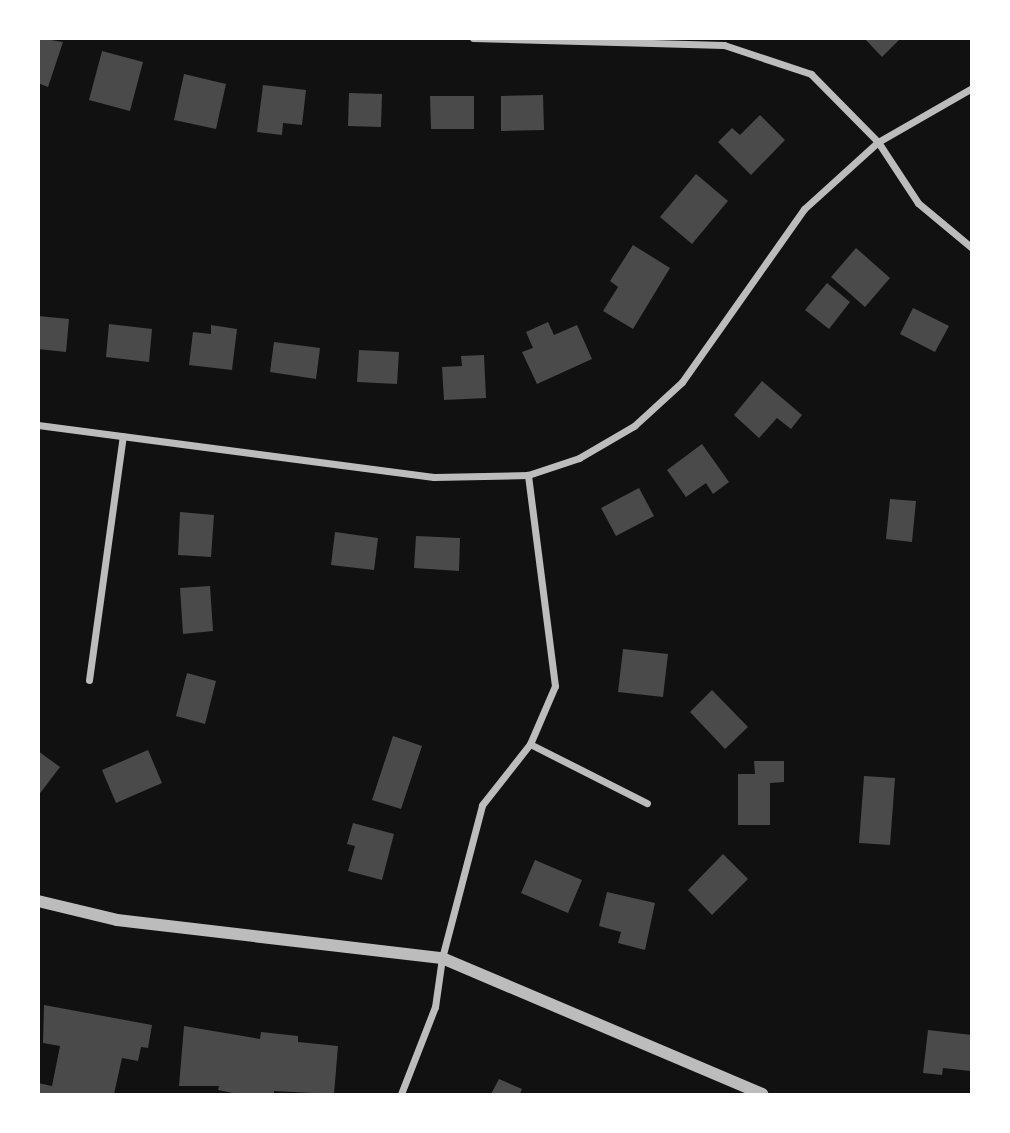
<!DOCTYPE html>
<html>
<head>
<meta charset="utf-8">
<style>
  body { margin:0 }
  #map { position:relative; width:1010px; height:1133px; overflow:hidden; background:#111; font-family:"PT Sans Narrow",sans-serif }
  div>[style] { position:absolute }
  .building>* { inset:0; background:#4a4a4a }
  .minor>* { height:7px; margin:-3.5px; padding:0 3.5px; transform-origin:3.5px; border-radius:3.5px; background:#bcbcbc }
  .tertiary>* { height:12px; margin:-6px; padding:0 6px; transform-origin:6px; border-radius:6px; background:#bcbcbc }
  span { translate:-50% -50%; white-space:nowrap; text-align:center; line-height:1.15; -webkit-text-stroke:6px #fff; paint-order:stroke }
  .frame { position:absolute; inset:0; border:40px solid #fff; pointer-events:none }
</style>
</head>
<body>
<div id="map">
  <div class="building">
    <div style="clip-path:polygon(38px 38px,63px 42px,48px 87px,38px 83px)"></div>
    <div style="clip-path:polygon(864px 38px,901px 38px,882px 57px)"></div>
    <div style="clip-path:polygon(102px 51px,143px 62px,130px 111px,89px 100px)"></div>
    <div style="clip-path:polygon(184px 74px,226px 84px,216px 129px,174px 120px)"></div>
    <div style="clip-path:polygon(263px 85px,306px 90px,302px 125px,283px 123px,282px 135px,257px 132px)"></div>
    <div style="clip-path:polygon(349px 93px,382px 94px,381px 127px,348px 126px)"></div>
    <div style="clip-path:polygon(543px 95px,544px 130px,501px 131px,501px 96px)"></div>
    <div style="clip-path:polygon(430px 96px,474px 96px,474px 129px,431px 129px)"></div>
    <div style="clip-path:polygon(760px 115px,785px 140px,751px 175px,718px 142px,732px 128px,740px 135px)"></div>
    <div style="clip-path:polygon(696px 174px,728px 201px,692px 244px,660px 217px)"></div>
    <div style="clip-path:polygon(633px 245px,670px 268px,633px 329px,603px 311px,618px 287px,610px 281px)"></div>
    <div style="clip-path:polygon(856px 248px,890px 278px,865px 307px,831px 277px)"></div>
    <div style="clip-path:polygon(827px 283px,850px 302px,829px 329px,805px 310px)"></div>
    <div style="clip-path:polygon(913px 308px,949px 326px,935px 352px,900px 334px)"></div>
    <div style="clip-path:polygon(38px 316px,69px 319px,66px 352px,38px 349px)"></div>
    <div style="clip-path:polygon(548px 322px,554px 335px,577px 325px,592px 359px,537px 384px,522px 352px,533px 348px,526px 332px)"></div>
    <div style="clip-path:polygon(109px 324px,152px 329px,149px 362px,106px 357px)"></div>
    <div style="clip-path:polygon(211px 325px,237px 329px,232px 370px,189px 365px,193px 332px,211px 334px)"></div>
    <div style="clip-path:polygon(274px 342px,320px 348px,316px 379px,270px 372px)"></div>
    <div style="clip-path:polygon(359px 350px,399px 352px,397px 384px,357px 382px)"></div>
    <div style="clip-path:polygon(484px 355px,486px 398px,444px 400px,442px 367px,462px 366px,461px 356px)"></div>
    <div style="clip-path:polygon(762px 381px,802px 415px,791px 429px,777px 418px,759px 438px,734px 415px)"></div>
    <div style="clip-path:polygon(702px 444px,729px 482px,713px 494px,706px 483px,686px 497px,667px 470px)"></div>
    <div style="clip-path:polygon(639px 488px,654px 516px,616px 536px,601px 508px)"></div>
    <div style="clip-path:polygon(890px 499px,916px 501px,912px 542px,886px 539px)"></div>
    <div style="clip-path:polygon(180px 512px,214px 515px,211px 557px,178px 555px)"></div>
    <div style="clip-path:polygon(335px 532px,378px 538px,374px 570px,331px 565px)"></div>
    <div style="clip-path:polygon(416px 536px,460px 538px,459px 571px,414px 568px)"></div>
    <div style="clip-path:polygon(210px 586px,213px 631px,183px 634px,180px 588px)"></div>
    <div style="clip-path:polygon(623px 649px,668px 654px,663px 697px,618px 692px)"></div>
    <div style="clip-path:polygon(187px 673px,216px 681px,205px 724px,176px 716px)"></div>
    <div style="clip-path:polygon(712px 690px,748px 727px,725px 749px,690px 712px)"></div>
    <div style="clip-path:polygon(393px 736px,422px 746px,401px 809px,372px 800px)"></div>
    <div style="clip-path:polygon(148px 750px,162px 783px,116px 803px,102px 770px)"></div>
    <div style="clip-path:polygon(38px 751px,60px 767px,38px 796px)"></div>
    <div style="clip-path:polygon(754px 761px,784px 761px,784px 782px,770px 783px,770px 825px,738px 825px,738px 774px,755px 774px)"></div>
    <div style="clip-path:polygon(864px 776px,895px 778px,890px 845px,859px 843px)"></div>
    <div style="clip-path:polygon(353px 823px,394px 834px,382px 880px,348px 871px,355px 846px,347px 844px)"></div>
    <div style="clip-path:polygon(723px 854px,748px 879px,712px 915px,688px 890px)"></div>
    <div style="clip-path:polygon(535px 860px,582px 880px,568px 913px,521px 893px)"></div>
    <div style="clip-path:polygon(607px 892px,655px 903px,645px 950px,618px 943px,621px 932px,599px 926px)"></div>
    <div style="clip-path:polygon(44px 1005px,152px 1025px,148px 1048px,141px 1047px,138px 1061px,122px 1058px,114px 1094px,38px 1094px,38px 1083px,52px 1086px,60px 1046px,43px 1043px)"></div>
    <div style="clip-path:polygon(184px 1026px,260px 1039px,261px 1032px,298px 1036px,298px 1042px,338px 1046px,334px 1094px,274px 1091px,274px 1094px,238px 1094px,218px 1090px,219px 1086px,179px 1086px)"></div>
    <div style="clip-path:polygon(928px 1030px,972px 1035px,971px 1071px,943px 1068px,942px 1075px,923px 1073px)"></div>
    <div style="clip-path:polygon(499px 1079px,522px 1089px,520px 1094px,491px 1094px)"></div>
  </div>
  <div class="minor">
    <div style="left:473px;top:38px;width:251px;rotate:1.6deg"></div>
    <div style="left:724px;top:45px;width:92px;rotate:18.4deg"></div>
    <div style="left:811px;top:74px;width:95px;rotate:45.4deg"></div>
    <div style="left:878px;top:142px;width:73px;rotate:56.7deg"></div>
    <div style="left:918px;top:203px;width:70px;rotate:39.8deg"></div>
    <div style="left:38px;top:425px;width:399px;rotate:7.5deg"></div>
    <div style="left:434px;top:477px;width:94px;rotate:-1.2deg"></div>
    <div style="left:528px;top:475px;width:54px;rotate:-18.4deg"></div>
    <div style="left:579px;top:458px;width:64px;rotate:-30.2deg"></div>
    <div style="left:634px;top:426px;width:65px;rotate:-42.5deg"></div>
    <div style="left:682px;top:382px;width:212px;rotate:-54.8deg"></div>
    <div style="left:804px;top:209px;width:100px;rotate:-42.2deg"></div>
    <div style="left:878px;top:142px;width:108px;rotate:-29.9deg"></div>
    <div style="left:89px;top:680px;width:246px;rotate:-82.1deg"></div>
    <div style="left:530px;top:744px;width:131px;rotate:26.8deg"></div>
    <div style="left:401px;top:1094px;width:93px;rotate:-68.7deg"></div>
    <div style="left:435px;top:1007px;width:49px;rotate:-81.9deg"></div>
    <div style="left:442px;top:958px;width:158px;rotate:-75.3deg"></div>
    <div style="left:482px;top:805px;width:78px;rotate:-51.8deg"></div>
    <div style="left:530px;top:744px;width:63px;rotate:-66.7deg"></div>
    <div style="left:555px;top:686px;width:213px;rotate:-97.3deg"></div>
  </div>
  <div class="tertiary">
    <div style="left:38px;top:901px;width:81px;rotate:13.5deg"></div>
    <div style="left:117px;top:920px;width:327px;rotate:6.7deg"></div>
    <div style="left:442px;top:958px;width:348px;rotate:23deg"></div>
  </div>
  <div class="frame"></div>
</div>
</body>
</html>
